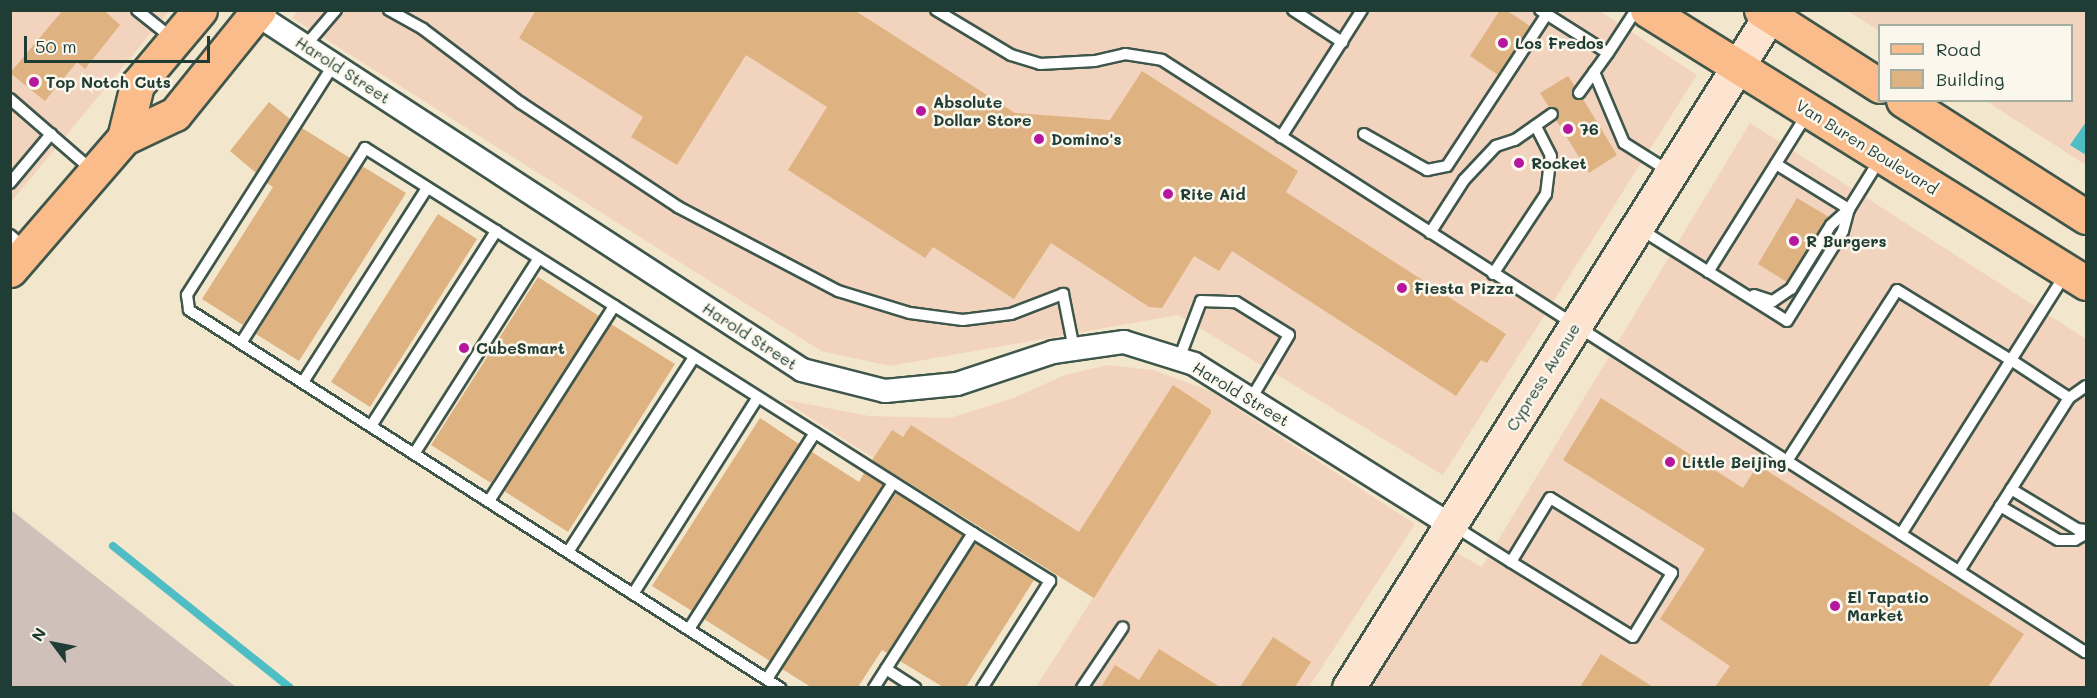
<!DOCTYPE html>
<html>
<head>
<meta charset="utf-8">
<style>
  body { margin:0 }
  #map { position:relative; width:2097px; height:698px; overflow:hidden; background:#f2e6cc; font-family:Mali,sans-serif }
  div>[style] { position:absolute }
  .built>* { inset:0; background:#f2d4be }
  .industrial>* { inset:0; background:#cfc0ba }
  .water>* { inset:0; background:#4ebdc4 }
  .stream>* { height:8px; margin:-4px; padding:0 4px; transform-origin:4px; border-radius:4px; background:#4ebdc4 }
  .building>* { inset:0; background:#deb381 }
  .roads { filter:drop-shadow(2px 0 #3f564b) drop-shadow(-2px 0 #3f564b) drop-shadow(0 2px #3f564b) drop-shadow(0 -2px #3f564b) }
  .lane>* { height:10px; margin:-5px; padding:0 5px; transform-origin:5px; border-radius:5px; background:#fff }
  .street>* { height:22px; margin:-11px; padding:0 11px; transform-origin:11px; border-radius:11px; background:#fff }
  .secondary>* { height:32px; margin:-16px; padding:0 16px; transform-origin:16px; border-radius:16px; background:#fde4d0 }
  .primary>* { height:33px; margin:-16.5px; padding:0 16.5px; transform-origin:16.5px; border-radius:16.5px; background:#f9bc8a }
  .dots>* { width:16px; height:16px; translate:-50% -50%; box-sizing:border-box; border:3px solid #fbf7ec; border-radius:50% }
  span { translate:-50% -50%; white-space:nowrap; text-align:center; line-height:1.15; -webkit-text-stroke:5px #fbf7ec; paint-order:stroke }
  .poi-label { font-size:16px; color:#1f3d34; font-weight:700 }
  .left { translate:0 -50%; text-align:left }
  .street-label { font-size:16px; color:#1f3d34 }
  .frame { position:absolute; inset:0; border:12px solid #1f3d34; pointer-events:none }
  .legend { position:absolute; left:1878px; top:24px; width:195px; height:78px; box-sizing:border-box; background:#fbf7ec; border:2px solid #a3ada2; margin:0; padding:8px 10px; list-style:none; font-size:18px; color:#1f3d34 }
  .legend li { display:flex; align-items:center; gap:12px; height:30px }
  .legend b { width:30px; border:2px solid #a3ada2 }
  .north { position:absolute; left:24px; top:614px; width:60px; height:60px; -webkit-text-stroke:4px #fbf7ec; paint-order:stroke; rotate:302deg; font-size:16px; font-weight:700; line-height:24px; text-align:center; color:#1f3d34 }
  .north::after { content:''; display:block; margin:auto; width:21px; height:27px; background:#1f3d34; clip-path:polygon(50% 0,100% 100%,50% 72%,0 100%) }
  .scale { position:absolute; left:24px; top:36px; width:186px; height:27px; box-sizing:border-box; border:3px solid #1f3d34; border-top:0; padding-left:8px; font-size:18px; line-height:21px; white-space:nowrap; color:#1f3d34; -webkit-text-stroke:4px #fbf7ec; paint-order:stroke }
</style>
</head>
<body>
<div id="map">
  <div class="built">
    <div style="clip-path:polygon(298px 10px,1598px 10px,1697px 75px,1443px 475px,1178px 315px,890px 366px,821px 351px,292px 18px)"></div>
    <div style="clip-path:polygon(11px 11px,169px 11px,11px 202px)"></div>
    <div style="clip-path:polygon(1848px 11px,2086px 11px,2086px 165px,1986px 101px,2072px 100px,2072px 26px,1880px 26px,1879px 31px)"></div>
    <div style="clip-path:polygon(1750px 123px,2086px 339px,2086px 687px,1370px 688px,1455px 552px,1482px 567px)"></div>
    <div style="clip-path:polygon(1108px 365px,1153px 370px,1210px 391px,1415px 524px,1309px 687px,1036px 687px,1093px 598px,781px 399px,869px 416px,950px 418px,1014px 398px,1065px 375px)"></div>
  </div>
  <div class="industrial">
    <div style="clip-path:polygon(11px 510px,236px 687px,11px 687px)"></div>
  </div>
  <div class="water">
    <div style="clip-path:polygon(2086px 122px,2086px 155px,2070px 145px)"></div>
  </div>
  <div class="stream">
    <div style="left:113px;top:546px;width:227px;rotate:38.7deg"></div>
  </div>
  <div class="building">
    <div style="clip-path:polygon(63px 10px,104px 10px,120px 25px,85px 69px,77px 62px,45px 101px,10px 73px)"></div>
    <div style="clip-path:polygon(536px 10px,854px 10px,1015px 113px,1110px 120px,1142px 71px,1298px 171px,1286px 192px,1506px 334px,1487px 363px,1481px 360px,1456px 396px,1232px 251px,1219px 271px,1194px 256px,1162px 308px,1149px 307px,1051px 243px,1014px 299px,933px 247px,925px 258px,788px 170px,827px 107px,746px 55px,677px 165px,631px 137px,643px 117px,519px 38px)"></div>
    <div style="clip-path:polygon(1500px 10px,1506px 10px,1530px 26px,1498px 75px,1470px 56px)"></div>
    <div style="clip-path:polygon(1568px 76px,1575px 86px,1572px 97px,1578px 100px,1583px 99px,1617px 155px,1589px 173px,1556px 120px,1558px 110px,1549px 107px,1540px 93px)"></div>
    <div style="clip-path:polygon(269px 102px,290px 119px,256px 173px,230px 151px)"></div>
    <div style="clip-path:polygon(302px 128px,350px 158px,243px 325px,202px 299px,273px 187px,267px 183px)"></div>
    <div style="clip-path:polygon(362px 166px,406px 193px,299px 361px,256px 334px)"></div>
    <div style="clip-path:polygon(1797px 198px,1829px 217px,1787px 282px,1758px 264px)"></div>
    <div style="clip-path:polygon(438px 214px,477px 239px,370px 407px,331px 382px)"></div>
    <div style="clip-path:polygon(538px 277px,599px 316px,491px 483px,431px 445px)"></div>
    <div style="clip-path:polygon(611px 324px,675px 364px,568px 532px,504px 491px)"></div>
    <div style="clip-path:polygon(1173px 385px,1211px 410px,1211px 413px,1094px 598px,872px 460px,892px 430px,903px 437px,911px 425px,1079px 532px)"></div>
    <div style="clip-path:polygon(1601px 398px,1743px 488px,1758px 465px,2024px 634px,1988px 687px,1715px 687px,1730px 666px,1660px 619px,1705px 549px,1563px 460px)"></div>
    <div style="clip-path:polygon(760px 418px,799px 444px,692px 611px,652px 586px)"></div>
    <div style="clip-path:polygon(812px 452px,859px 482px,864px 473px,883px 485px,770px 661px,704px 619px)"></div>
    <div style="clip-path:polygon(896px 493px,963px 535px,887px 653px,882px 650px,858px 687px,811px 687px,782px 669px)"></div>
    <div style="clip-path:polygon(975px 543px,1034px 580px,966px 687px,943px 687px,900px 661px)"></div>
    <div style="clip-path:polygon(1273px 637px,1311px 662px,1295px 687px,1240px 687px)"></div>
    <div style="clip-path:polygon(1159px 649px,1220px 687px,1101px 687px,1115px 665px,1139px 680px)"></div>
    <div style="clip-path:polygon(1601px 654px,1653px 687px,1580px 687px)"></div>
  </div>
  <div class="roads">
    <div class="lane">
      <div style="left:137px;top:10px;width:45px;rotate:38.7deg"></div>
      <div style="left:389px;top:10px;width:39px;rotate:29deg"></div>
      <div style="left:423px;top:29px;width:123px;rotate:37.1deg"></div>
      <div style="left:521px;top:103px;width:188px;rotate:33.5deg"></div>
      <div style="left:678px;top:207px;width:181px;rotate:27.7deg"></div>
      <div style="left:838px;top:291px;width:75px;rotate:17deg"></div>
      <div style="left:910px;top:313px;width:53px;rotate:7.5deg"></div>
      <div style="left:963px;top:320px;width:48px;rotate:-7.1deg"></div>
      <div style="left:1011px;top:314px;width:56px;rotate:-21deg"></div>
      <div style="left:1063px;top:294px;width:56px;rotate:78.7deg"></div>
      <div style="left:936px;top:10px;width:87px;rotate:31deg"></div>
      <div style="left:1011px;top:55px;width:30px;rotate:17deg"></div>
      <div style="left:1040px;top:64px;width:55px;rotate:-3.1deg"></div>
      <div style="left:1095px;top:61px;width:31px;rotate:-13deg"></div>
      <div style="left:1125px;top:54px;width:37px;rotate:9deg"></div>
      <div style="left:1162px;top:60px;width:1097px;rotate:32.68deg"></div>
      <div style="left:2085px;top:652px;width:2px;rotate:-63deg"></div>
      <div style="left:1293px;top:10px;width:59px;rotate:33.1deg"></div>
      <div style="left:1540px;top:10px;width:80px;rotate:32.3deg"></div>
      <div style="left:1608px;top:53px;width:51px;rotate:-56.9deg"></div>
      <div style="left:306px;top:45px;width:46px;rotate:-49.4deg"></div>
      <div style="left:334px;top:64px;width:274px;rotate:122.5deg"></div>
      <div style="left:187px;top:295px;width:15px;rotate:82deg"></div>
      <div style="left:189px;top:310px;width:702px;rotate:32.6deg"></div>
      <div style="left:1594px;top:72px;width:77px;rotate:67.1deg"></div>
      <div style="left:1624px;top:143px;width:54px;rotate:32.2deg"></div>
      <div style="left:1579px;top:93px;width:49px;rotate:-54.1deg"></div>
      <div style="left:10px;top:99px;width:108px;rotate:40.9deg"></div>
      <div style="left:1364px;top:134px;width:73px;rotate:29.7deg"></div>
      <div style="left:1427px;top:170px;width:20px;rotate:-11deg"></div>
      <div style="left:1447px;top:166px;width:182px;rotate:-56.7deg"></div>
      <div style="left:1281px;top:137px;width:151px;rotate:-57.5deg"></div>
      <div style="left:1776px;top:164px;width:86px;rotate:31.7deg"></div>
      <div style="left:10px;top:183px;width:64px;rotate:-50.1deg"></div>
      <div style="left:1640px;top:229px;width:173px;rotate:32deg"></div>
      <div style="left:1787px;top:321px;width:106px;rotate:-58.1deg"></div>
      <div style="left:1843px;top:231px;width:23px;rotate:-75deg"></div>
      <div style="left:1430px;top:233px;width:63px;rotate:-57.3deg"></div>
      <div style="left:1464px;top:180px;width:47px;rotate:-46.7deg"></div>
      <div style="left:1496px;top:146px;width:20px;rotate:-18deg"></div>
      <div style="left:1515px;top:140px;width:45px;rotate:-35.1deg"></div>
      <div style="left:10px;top:235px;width:20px;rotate:41deg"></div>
      <div style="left:1708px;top:272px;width:186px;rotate:-57.9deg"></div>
      <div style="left:1493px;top:274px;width:96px;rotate:-56.5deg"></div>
      <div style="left:1546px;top:194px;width:38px;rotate:-83deg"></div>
      <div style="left:1551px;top:156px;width:34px;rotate:-117deg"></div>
      <div style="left:1754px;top:295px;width:20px;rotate:18deg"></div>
      <div style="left:1773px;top:301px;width:22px;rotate:-34deg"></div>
      <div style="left:1791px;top:289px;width:75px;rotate:-58deg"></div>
      <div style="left:1831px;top:225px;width:24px;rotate:-42deg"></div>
      <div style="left:1849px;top:209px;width:59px;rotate:-58.2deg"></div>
      <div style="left:241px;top:343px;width:231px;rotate:-57.5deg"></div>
      <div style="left:365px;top:148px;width:720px;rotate:32.34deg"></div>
      <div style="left:973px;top:533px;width:184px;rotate:122.6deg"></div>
      <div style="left:1179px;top:359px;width:62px;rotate:-69.2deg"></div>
      <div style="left:1201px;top:301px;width:35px;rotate:2deg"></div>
      <div style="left:1236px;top:302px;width:62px;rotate:31.9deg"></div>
      <div style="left:1289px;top:335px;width:74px;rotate:120.7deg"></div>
      <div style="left:303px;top:382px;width:230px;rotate:-57.4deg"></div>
      <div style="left:2069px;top:398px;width:21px;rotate:-35deg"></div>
      <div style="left:371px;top:426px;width:232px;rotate:-57.3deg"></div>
      <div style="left:414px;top:454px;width:232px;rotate:-57.5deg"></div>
      <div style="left:1787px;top:461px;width:203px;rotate:-57.2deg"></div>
      <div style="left:1897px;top:290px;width:134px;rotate:31.6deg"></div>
      <div style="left:2011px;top:360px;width:69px;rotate:33.2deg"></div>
      <div style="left:2069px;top:398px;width:204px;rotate:122.4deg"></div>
      <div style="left:2011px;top:489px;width:77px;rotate:31.2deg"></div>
      <div style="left:2077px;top:529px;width:9px;rotate:6deg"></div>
      <div style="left:489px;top:501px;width:232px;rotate:-57.3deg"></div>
      <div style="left:2000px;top:506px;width:67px;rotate:30.4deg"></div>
      <div style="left:2058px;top:540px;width:17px"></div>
      <div style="left:2075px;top:540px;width:13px;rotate:-29deg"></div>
      <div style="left:1454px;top:526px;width:67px;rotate:32.3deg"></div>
      <div style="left:1511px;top:562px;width:143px;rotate:31.6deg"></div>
      <div style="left:1633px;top:637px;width:75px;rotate:-58.6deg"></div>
      <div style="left:1672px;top:573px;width:143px;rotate:-148.4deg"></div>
      <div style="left:1550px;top:498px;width:75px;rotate:121.4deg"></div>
      <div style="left:973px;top:533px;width:91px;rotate:31.9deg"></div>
      <div style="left:1050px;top:581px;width:127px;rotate:122.4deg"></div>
      <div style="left:1901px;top:534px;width:309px;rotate:-57.7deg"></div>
      <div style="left:568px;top:552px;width:232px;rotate:-57.1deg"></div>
      <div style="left:633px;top:594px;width:233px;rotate:-57.6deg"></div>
      <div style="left:689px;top:629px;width:233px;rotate:-57.3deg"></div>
      <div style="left:886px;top:669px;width:35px;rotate:33deg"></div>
      <div style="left:767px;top:679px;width:233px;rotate:-57.3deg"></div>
      <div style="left:1082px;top:688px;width:73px;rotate:-56.1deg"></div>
    </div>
    <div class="street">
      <div style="left:256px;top:14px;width:652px;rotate:33.1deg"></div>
      <div style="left:802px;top:370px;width:86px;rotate:14.2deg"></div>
      <div style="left:885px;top:391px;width:72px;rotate:-5.6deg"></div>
      <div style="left:957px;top:384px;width:101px;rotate:-18.4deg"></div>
      <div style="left:1053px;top:352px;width:72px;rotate:-8deg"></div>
      <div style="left:1124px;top:342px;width:73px;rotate:17.4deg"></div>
      <div style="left:1194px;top:364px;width:303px;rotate:32.1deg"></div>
    </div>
    <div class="secondary">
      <div style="left:1349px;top:688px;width:800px;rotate:-57.92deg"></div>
    </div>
    <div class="primary">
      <div style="left:1647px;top:10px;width:517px;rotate:31.88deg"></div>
      <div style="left:1761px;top:10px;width:141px;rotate:32.6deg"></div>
      <div style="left:1903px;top:100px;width:217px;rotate:32.6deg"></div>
      <div style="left:124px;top:138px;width:55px;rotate:-76.2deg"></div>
      <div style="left:137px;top:85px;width:98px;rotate:-50deg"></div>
      <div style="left:10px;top:270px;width:174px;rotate:-49.2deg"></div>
      <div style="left:124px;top:138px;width:56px;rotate:-25.2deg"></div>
      <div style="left:175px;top:114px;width:134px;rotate:-51.1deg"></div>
    </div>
  </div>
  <div class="dots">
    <div style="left:1503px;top:43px;background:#b5179e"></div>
    <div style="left:34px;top:82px;background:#b5179e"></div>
    <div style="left:921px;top:111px;background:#b5179e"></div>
    <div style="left:1568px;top:129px;background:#b5179e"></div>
    <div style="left:1039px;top:139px;background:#b5179e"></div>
    <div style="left:1519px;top:163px;background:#b5179e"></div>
    <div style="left:1168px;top:194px;background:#b5179e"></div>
    <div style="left:1794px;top:241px;background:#b5179e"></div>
    <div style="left:1402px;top:288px;background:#b5179e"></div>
    <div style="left:464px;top:348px;background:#b5179e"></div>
    <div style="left:1670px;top:462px;background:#b5179e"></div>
    <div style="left:1835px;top:606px;background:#b5179e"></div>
  </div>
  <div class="poi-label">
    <span class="left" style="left:1515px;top:43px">Los Fredos</span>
    <span class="left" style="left:46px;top:82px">Top Notch Cuts</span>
    <span class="left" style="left:933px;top:111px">Absolute<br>Dollar Store</span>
    <span class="left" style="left:1580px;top:129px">76</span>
    <span class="left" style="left:1051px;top:139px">Domino's</span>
    <span class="left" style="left:1531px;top:163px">Rocket</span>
    <span class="left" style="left:1180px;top:194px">Rite Aid</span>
    <span class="left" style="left:1806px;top:241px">R Burgers</span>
    <span class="left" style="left:1414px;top:288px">Fiesta Pizza</span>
    <span class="left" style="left:476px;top:348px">CubeSmart</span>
    <span class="left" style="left:1682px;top:462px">Little Beijing</span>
    <span class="left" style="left:1847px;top:606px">El Tapatio<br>Market</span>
  </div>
  <div class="street-label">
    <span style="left:343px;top:70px;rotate:33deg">Harold Street</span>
    <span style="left:1867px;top:147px;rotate:32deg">Van Buren Boulevard</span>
    <span style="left:750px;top:336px;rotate:33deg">Harold Street</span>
    <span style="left:1543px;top:377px;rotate:-58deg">Cypress Avenue</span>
    <span style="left:1241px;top:394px;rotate:31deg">Harold Street</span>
  </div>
  <div class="frame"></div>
  <ul class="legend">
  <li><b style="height:8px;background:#f9bc8a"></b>Road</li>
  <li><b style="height:16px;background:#deb381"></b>Building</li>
  </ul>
  <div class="north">N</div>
  <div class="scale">50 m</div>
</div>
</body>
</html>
